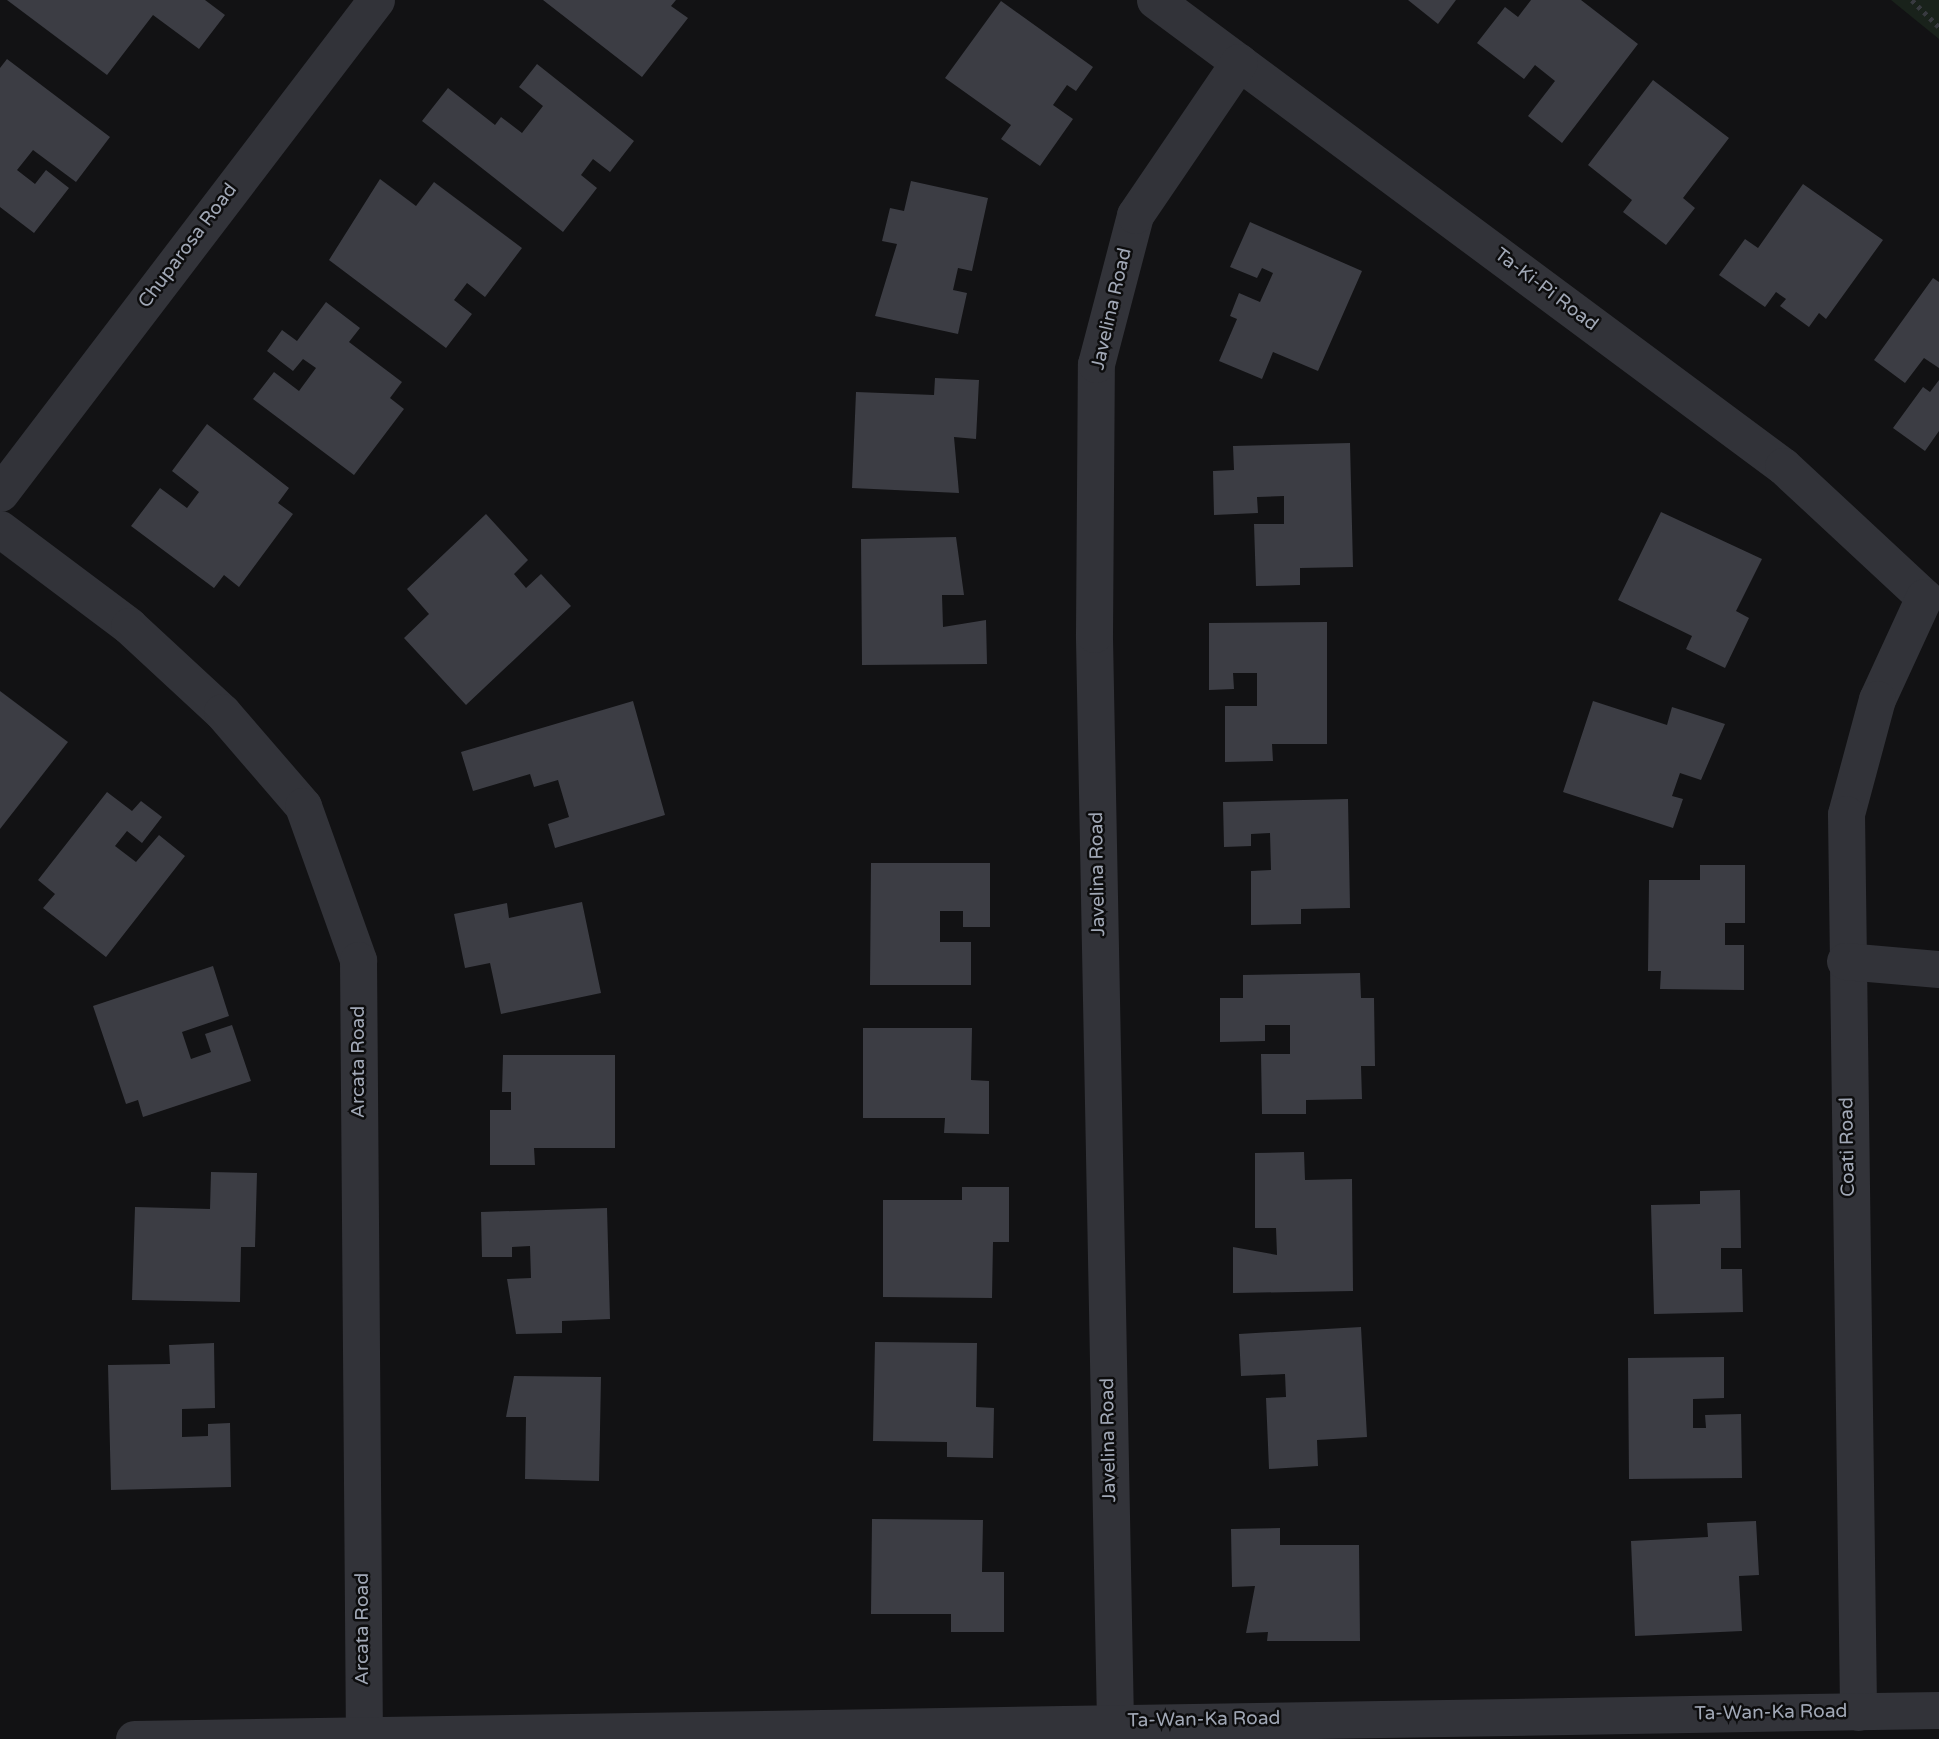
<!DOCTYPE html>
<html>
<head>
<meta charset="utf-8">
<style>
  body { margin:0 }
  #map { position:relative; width:1939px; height:1739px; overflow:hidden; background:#121214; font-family:"Varela Round",sans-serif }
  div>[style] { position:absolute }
  .green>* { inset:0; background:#19221b }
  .building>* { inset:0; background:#3c3d44 }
  .path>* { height:4.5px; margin-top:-2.25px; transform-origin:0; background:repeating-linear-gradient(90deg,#383a40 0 3.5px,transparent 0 8.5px) }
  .minor>* { height:37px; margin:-18.5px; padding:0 18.5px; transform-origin:18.5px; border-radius:18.5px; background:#323339 }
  span { translate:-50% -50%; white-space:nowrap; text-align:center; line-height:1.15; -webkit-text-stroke:5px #0d0d0e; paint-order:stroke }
  .street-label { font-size:19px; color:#a1a8b6 }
</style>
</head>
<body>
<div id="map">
  <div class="green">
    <div style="clip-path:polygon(1891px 0,1939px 0,1939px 39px)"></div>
  </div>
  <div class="building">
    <div style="clip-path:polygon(7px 0,205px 0,225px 15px,199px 49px,153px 15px,107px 75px)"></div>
    <div style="clip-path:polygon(543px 0,676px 0,671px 6px,688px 18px,642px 77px)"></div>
    <div style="clip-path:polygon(1408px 0,1456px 0,1438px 24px)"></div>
    <div style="clip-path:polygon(1531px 0,1581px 0,1638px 44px,1562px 143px,1528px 116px,1555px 81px,1535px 65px,1524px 79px,1477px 43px,1505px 7px,1518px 17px)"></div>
    <div style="clip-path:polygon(1001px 1px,1093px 67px,1076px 91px,1067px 85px,1053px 105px,1073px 119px,1040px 166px,1001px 139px,1011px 125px,945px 78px)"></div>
    <div style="clip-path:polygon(7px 59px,110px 137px,76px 182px,33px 150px,17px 170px,35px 184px,46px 170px,69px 188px,34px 233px,0 207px,0 68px)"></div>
    <div style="clip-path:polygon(537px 64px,634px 141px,610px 172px,593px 159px,581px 175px,597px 188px,563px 232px,422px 121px,448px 88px,495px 125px,501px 117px,522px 133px,543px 106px,519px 87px)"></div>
    <div style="clip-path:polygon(1653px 80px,1729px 138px,1683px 198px,1695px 208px,1666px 245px,1623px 212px,1632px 200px,1588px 165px)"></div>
    <div style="clip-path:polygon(380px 179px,416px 206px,434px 182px,522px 248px,485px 297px,467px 283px,454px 300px,472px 314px,446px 348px,329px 260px)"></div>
    <div style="clip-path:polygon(911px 181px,988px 198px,972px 271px,958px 268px,953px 290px,967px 293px,958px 334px,875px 316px,897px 244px,882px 241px,890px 208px,904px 211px)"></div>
    <div style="clip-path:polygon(1803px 184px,1883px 240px,1826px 319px,1819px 313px,1809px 327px,1780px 306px,1786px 299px,1776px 292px,1765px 307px,1719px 275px,1745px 239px,1758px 248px)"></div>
    <div style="clip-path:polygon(1250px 222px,1362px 271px,1318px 371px,1273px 352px,1262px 379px,1219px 361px,1237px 319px,1230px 316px,1239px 293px,1260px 302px,1273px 273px,1262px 268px,1257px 278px,1230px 267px)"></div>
    <div style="clip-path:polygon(1933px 278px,1939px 282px,1939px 368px,1924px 358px,1905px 383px,1874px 360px)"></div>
    <div style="clip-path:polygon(326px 302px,360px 328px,349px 342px,402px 382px,390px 398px,404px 409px,354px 475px,253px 399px,274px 372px,299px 391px,316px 368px,303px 359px,293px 371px,267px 351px,282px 330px,297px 341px)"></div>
    <div style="clip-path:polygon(935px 378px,979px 380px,976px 439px,954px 437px,959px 493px,852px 488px,856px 392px,934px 395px)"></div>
    <div style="clip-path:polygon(1939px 380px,1939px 431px,1925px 451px,1893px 428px,1923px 387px,1930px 392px)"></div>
    <div style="clip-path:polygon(207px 424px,289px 488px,278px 503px,293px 514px,239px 587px,224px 575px,214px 588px,131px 526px,160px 488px,187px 508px,199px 492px,172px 471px)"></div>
    <div style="clip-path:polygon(1350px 443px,1353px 567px,1300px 568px,1300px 585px,1256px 586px,1254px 524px,1284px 524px,1284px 496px,1257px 497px,1258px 513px,1214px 515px,1213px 471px,1234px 470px,1233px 446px)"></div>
    <div style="clip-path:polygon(1661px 512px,1762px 559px,1736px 611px,1749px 618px,1725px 668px,1686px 649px,1692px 636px,1618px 600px)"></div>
    <div style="clip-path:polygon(486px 514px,528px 560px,514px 574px,526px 588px,541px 574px,571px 606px,466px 705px,404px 638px,429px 614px,407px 589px)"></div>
    <div style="clip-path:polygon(956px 537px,964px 595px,942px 595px,943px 627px,986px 620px,987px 664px,862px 665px,861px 539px)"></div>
    <div style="clip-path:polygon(1327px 622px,1327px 744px,1272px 744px,1273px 761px,1225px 762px,1225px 706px,1257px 706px,1257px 673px,1233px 673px,1234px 689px,1209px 690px,1209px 623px)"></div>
    <div style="clip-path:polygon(0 691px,68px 742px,0 829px)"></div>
    <div style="clip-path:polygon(633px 701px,665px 815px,555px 848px,548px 824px,569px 817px,558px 780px,534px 787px,530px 774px,473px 791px,461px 752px)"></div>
    <div style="clip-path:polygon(1593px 701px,1667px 725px,1672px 707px,1725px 724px,1701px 780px,1680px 773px,1672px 796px,1683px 799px,1673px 828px,1563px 792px)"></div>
    <div style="clip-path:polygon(107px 792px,132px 811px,141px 801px,162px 817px,142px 843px,127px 831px,115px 846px,136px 862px,159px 835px,185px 856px,106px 957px,43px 908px,55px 894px,38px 880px)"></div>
    <div style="clip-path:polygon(1348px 799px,1350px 908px,1301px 909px,1301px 924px,1251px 925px,1251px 871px,1271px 870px,1270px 833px,1251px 834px,1251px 846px,1224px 847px,1223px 802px)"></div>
    <div style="clip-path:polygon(871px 863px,990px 863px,990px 927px,963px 927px,963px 911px,940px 911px,940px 942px,971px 942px,971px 985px,870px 985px)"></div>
    <div style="clip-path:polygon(1700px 865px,1745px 865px,1745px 923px,1725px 923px,1725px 945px,1744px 945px,1744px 990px,1660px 989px,1661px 971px,1648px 971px,1649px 880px,1700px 880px)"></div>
    <div style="clip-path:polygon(582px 902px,601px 993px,501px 1014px,490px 963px,465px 968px,454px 914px,507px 903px,509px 918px)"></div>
    <div style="clip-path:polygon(213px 966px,229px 1016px,182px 1032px,191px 1059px,211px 1052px,205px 1034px,232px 1025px,251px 1081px,143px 1117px,138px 1100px,126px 1104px,93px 1006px)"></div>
    <div style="clip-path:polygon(1360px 973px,1361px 998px,1374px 998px,1375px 1066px,1361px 1066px,1362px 1099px,1306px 1100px,1306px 1114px,1262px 1114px,1261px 1054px,1290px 1054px,1290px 1025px,1265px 1025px,1265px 1041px,1220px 1042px,1220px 998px,1243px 998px,1243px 975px)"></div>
    <div style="clip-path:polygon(863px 1028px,972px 1028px,971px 1080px,989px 1081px,989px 1134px,944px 1133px,945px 1118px,863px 1118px)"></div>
    <div style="clip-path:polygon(503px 1055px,615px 1055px,615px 1148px,534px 1148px,535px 1165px,490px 1165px,490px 1110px,511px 1110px,511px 1092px,502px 1092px)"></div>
    <div style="clip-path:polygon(1304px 1152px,1305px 1180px,1352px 1179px,1353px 1291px,1233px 1293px,1233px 1247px,1277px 1255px,1276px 1228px,1255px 1228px,1255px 1153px)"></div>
    <div style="clip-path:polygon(211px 1172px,257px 1173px,255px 1247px,241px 1247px,240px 1302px,132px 1300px,135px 1207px,210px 1209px)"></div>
    <div style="clip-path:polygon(962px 1187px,1009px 1187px,1009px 1242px,993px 1242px,992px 1298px,883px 1297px,883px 1200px,962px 1200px)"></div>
    <div style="clip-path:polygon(1740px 1190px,1741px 1248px,1721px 1248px,1721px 1269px,1742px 1269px,1743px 1312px,1654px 1314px,1651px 1205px,1700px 1204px,1700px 1191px)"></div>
    <div style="clip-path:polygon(607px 1208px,610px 1319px,562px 1321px,562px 1333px,516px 1334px,507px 1279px,531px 1278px,530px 1246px,512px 1247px,512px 1257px,482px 1257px,481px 1212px)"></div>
    <div style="clip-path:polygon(1361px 1327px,1367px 1437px,1317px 1440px,1318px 1466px,1269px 1469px,1266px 1398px,1286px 1397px,1285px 1374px,1241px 1376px,1239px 1334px)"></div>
    <div style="clip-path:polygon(875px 1342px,977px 1343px,976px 1407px,994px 1408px,993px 1458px,947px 1457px,947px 1442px,873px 1441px)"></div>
    <div style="clip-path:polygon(214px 1343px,215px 1408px,182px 1409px,182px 1437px,208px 1436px,208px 1424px,230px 1423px,231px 1487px,111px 1490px,108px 1365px,170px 1364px,169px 1345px)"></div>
    <div style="clip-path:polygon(1724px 1357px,1724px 1398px,1693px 1399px,1693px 1428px,1706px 1428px,1705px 1415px,1741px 1414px,1742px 1478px,1629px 1479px,1628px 1358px)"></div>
    <div style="clip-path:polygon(514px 1376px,601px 1377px,599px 1481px,525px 1479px,526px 1417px,506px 1417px)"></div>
    <div style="clip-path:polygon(872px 1519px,983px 1520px,982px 1572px,1004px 1572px,1004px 1632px,951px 1632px,951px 1614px,871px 1614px)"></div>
    <div style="clip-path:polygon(1756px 1521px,1759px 1575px,1739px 1576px,1742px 1631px,1635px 1636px,1631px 1541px,1708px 1537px,1707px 1523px)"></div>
    <div style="clip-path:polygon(1280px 1528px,1280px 1545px,1359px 1545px,1360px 1641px,1267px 1641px,1268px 1632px,1246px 1633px,1255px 1586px,1232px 1587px,1231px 1529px)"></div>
  </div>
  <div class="path">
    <div style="left:1912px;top:0;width:38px;rotate:45deg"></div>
  </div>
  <div class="minor">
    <div style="left:1155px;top:0;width:782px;rotate:36.58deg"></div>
    <div style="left:1783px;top:466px;width:192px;rotate:42.9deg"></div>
    <div style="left:1924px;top:597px;width:112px;rotate:114.7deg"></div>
    <div style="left:1877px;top:699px;width:119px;rotate:105.1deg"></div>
    <div style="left:1846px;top:814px;width:898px;rotate:89.23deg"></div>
    <div style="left:0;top:493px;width:620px;rotate:-52.67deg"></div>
    <div style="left:0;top:529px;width:161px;rotate:36.9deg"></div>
    <div style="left:129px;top:626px;width:127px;rotate:42.8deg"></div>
    <div style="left:222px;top:712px;width:124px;rotate:49.2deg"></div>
    <div style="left:303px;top:806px;width:164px;rotate:70.3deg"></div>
    <div style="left:358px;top:960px;width:779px;rotate:89.56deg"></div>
    <div style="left:1845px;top:961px;width:94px;rotate:4.9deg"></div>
    <div style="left:1115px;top:1722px;width:1088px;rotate:-91.11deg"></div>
    <div style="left:1094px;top:634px;width:270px;rotate:-89.6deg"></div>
    <div style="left:1096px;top:364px;width:154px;rotate:-75.3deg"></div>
    <div style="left:1135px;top:215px;width:185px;rotate:-55.8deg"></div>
    <div style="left:134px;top:1739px;width:1805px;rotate:-0.92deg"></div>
  </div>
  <div class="street-label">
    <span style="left:188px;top:246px;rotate:-53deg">Chuparosa Road</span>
    <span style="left:1546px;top:290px;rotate:37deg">Ta-Ki-Pi Road</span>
    <span style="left:1112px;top:309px;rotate:-77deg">Javelina Road</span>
    <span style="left:1098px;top:874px;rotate:-91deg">Javelina Road</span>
    <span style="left:359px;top:1062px;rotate:-90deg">Arcata Road</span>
    <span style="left:1848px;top:1147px;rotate:-91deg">Coati Road</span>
    <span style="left:1109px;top:1440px;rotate:-91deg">Javelina Road</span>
    <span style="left:363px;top:1629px;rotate:-90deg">Arcata Road</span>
    <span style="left:1771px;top:1713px;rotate:-1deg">Ta-Wan-Ka Road</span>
    <span style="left:1204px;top:1720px;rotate:-1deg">Ta-Wan-Ka Road</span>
  </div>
</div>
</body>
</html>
